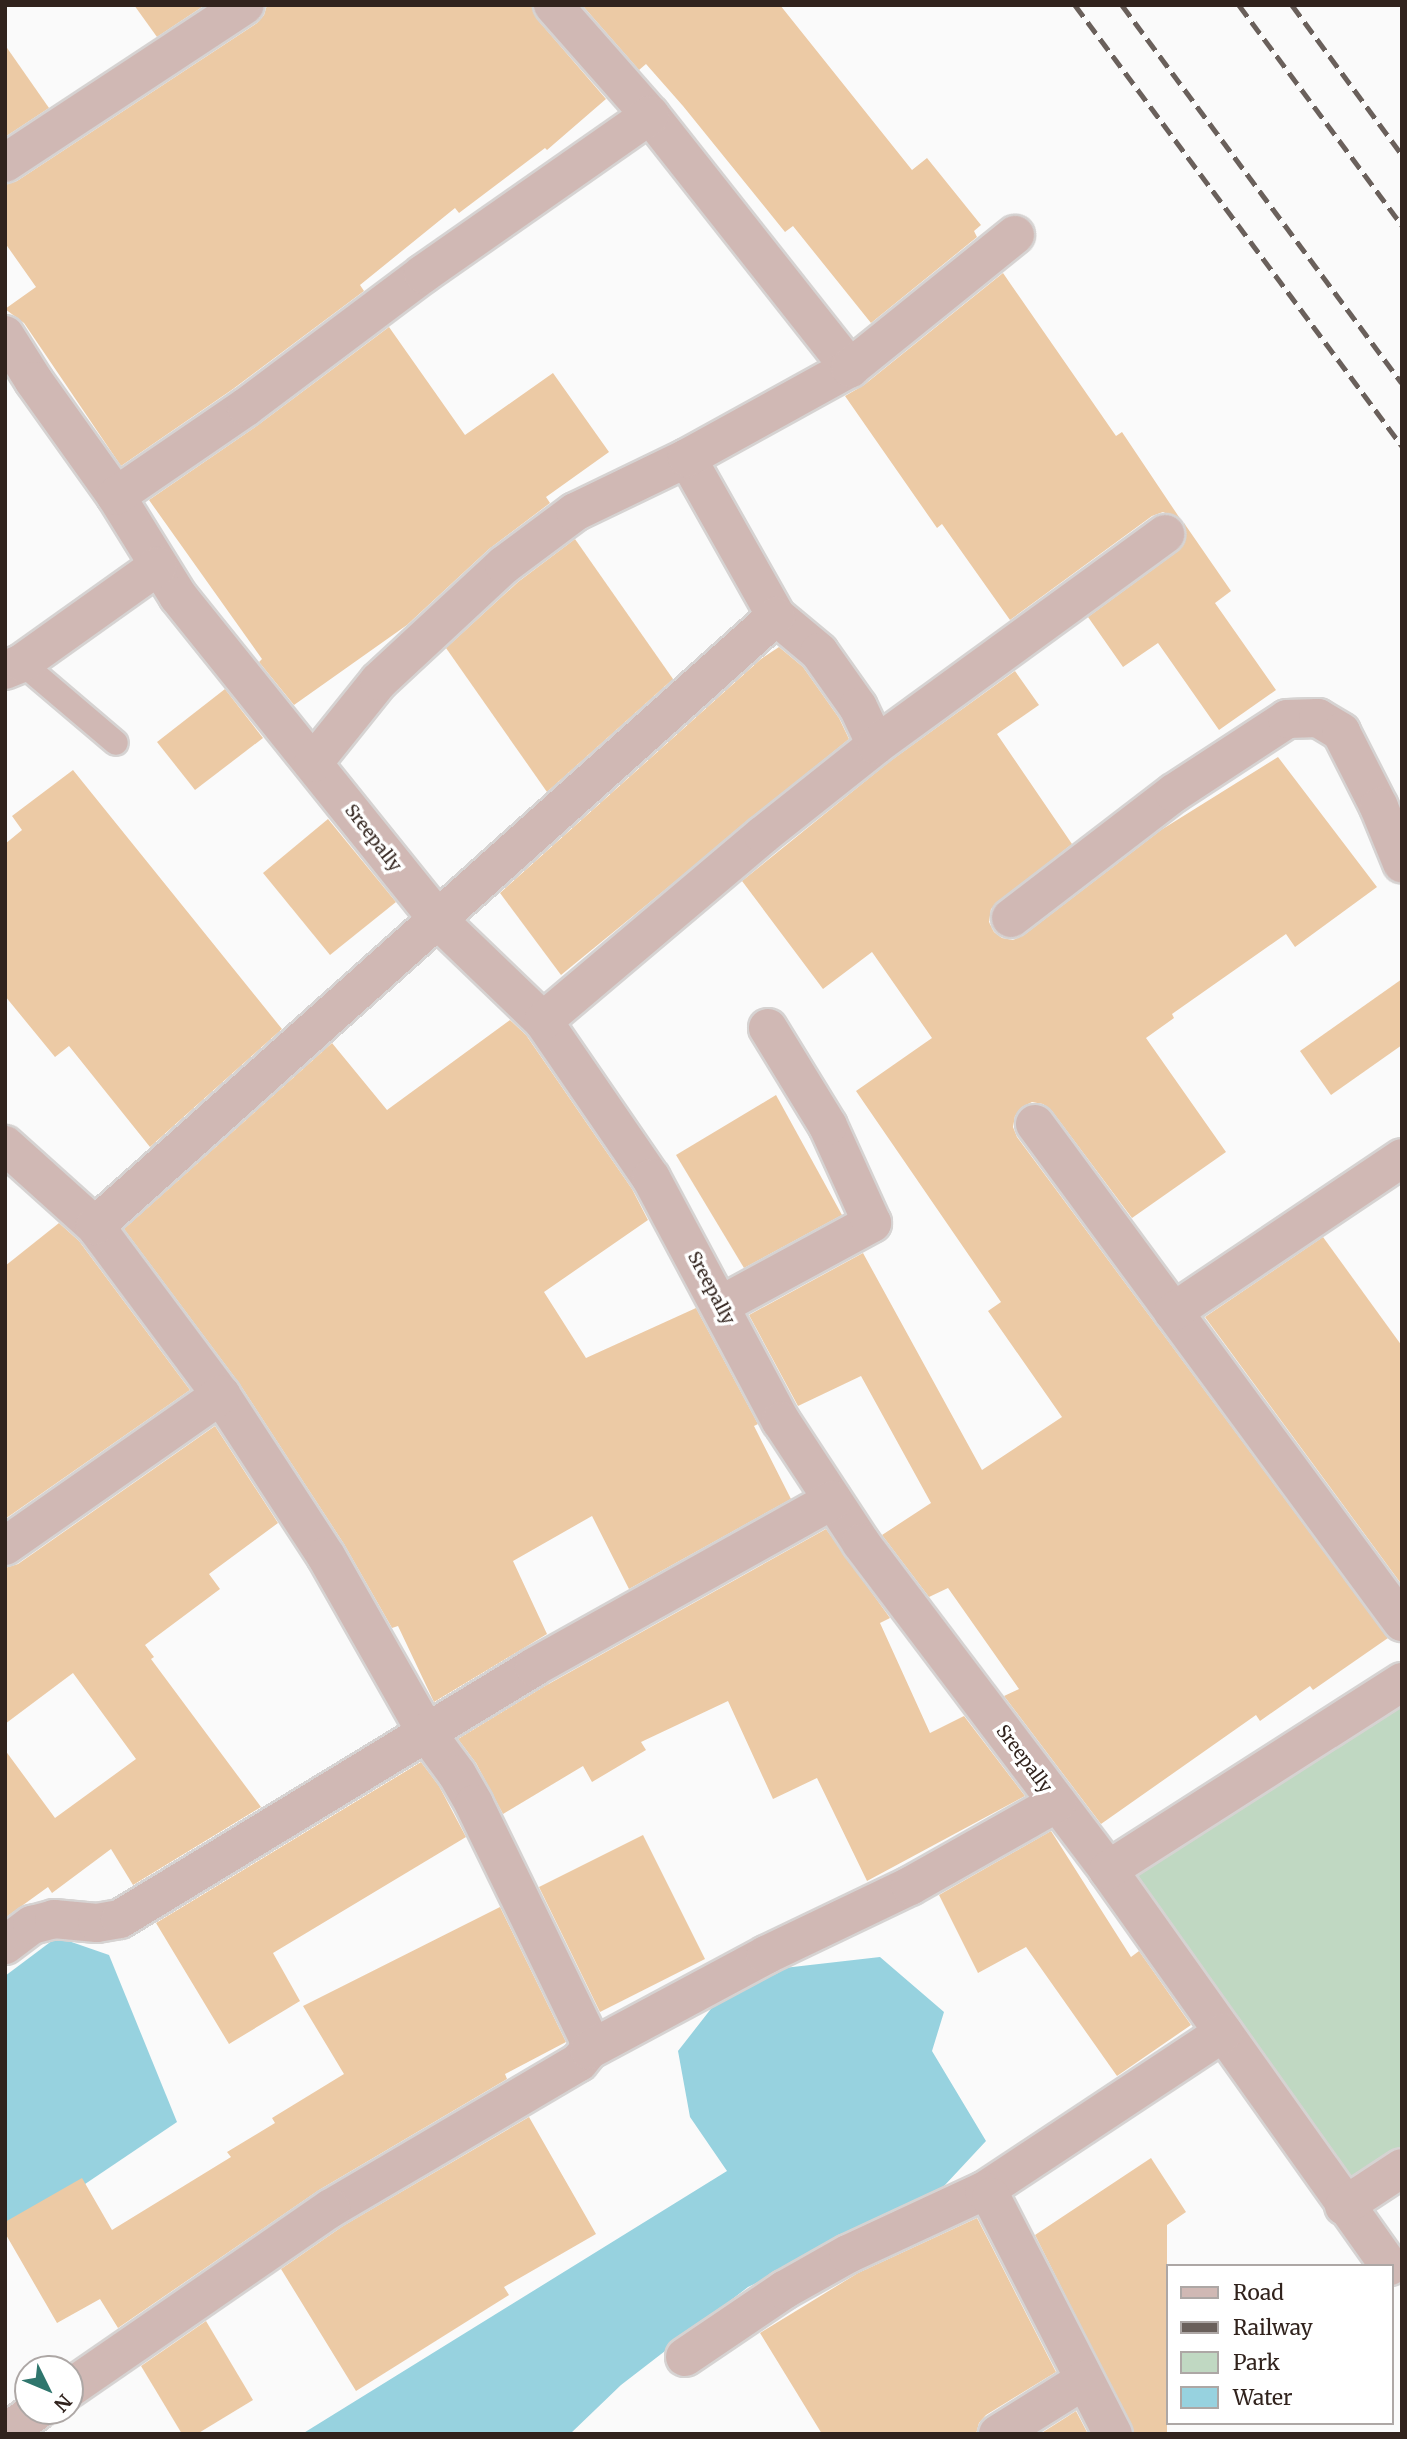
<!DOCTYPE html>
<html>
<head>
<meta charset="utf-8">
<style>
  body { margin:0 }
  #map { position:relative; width:1407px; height:2439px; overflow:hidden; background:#fafafa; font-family:Merriweather,serif }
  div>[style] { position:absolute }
  .green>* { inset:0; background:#c0d8c2 }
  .water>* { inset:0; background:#97d2df }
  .building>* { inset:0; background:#eccaa5 }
  .roads { filter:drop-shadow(2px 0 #d6d3d2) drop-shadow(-2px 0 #d6d3d2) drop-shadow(0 2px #d6d3d2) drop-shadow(0 -2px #d6d3d2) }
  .service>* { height:24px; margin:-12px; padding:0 12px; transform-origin:12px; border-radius:12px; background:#d0b8b4 }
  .minor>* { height:38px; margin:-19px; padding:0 19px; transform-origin:19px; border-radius:19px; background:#d0b8b4 }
  .rail>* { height:5px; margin-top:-2.5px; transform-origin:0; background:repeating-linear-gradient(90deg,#6a605b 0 14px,transparent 0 21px) }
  span { translate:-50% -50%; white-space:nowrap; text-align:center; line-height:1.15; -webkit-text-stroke:7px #fff; paint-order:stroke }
  .street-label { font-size:18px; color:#31231d }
  .frame { position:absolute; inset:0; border:7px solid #31231d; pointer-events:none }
  .legend { position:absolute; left:1166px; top:2264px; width:228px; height:161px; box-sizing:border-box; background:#fff; border:2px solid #ada7a5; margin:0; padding:9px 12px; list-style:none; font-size:21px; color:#31231d }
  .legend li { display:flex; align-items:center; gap:14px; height:35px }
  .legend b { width:35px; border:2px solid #ada7a5 }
  .north { position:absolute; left:14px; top:2355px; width:70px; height:70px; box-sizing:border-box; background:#fff; border:2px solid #ada7a5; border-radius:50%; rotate:133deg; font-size:19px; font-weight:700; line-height:28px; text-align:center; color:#31231d }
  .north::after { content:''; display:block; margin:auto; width:24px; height:32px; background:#2f766d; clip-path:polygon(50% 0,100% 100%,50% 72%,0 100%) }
</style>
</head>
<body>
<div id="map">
  <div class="green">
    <div style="clip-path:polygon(1402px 1700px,1402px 2151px,1349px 2186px,1123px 1884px)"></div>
  </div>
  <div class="water">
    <div style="clip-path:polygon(57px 1937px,109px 1955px,177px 2122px,5px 2238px,5px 1976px)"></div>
    <div style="clip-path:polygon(880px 1957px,944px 2012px,932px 2051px,986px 2141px,931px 2200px,748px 2287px,621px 2385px,570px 2434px,302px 2434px,727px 2171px,690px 2117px,678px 2051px,739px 1973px)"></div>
  </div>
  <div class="building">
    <div style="clip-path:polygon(134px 5px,205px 5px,157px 37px)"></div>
    <div style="clip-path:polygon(267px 5px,532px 5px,537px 19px,606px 99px,547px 150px,545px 148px,459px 213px,455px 208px,360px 285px,364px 291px,233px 389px,121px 466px,24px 323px,5px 309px,36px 287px,5px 243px,5px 185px,17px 181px,257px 23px,264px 15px)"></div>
    <div style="clip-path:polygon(582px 5px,780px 5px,912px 170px,927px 158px,981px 225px,974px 231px,977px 237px,871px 323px,793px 226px,785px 232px,683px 106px,646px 64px,639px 70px)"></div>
    <div style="clip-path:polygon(5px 45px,49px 108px,5px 137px)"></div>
    <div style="clip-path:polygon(1003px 273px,1116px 436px,1122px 432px,1181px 520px,1163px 512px,1152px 516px,1010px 620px,942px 524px,937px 528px,845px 396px,864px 385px)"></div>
    <div style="clip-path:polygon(389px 327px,465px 435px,553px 373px,609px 452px,546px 497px,550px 503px,489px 549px,407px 625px,294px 705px,259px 662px,262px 659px,149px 500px,258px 425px)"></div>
    <div style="clip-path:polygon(1184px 523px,1231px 591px,1215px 603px,1276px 690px,1219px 730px,1158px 643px,1123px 667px,1088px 617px,1178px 551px,1185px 542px)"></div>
    <div style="clip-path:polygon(575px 539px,673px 679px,547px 792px,446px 648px,518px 582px)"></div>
    <div style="clip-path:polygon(779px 647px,803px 667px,839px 718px,849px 739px,561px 975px,500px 893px,761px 659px)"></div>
    <div style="clip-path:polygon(1015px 671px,1039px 705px,997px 734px,1072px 844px,991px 909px,989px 922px,994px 932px,1002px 938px,1013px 940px,1024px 935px,1161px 830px,1278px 757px,1377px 887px,1295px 947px,1286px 934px,1172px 1014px,1174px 1018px,1146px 1038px,1226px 1152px,1132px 1218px,1052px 1111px,1043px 1104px,1032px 1102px,1022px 1107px,1015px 1116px,1013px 1127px,1017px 1137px,1388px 1638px,1313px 1690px,1310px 1686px,1260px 1721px,1256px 1715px,1101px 1824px,1004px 1696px,1019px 1689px,948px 1588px,929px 1597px,882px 1535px,931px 1503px,861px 1376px,798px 1406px,749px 1315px,863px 1253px,982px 1470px,1062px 1417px,988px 1311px,1001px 1302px,856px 1091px,932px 1038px,872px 952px,823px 989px,742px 881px,889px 762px)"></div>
    <div style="clip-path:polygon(225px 689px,263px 738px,195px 790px,157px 742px)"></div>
    <div style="clip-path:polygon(73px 770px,282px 1029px,150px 1147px,69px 1046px,55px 1057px,5px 996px,5px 844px,22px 830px,12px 816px)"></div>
    <div style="clip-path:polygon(328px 819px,396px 902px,330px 955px,263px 873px)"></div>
    <div style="clip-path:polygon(1402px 979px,1402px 1045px,1331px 1095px,1300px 1051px)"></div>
    <div style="clip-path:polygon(510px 1020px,526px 1035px,632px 1189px,648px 1220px,544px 1292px,586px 1358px,696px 1308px,758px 1424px,754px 1426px,791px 1499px,629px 1589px,592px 1516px,513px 1561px,547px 1634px,434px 1702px,398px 1626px,392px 1628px,344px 1544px,239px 1383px,124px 1229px,332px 1043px,387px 1110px)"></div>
    <div style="clip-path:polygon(776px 1095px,842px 1215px,744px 1268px,676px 1155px)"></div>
    <div style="clip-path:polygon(59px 1223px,79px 1241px,190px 1390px,5px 1519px,5px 1266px)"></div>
    <div style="clip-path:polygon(1323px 1237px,1402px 1346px,1402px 1585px,1205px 1317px)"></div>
    <div style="clip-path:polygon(215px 1426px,278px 1523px,209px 1574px,220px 1589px,145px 1645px,154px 1657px,151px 1659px,261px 1807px,133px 1885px,111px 1849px,52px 1893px,48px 1887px,5px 1918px,5px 1750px,55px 1818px,136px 1759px,73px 1673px,5px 1724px,5px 1568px,18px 1564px)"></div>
    <div style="clip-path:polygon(826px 1529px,890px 1618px,880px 1623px,930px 1733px,964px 1716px,1025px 1796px,867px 1881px,817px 1778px,773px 1799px,728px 1701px,641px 1742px,646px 1750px,592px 1782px,583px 1766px,503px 1814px,476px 1763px,458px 1739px,545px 1686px)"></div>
    <div style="clip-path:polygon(421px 1762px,439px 1786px,466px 1837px,273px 1953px,300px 2001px,229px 2044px,156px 1923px)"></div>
    <div style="clip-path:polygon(1051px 1831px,1131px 1957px,1139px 1951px,1191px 2025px,1117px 2076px,1026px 1947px,978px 1973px,939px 1895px)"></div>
    <div style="clip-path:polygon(643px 1835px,705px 1959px,600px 2012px,539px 1887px)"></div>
    <div style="clip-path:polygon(500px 1907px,566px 2042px,505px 2074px,507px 2079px,319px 2190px,118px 2328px,100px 2299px,57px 2323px,5px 2233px,5px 2222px,82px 2178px,112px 2230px,231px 2157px,227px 2152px,275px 2123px,272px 2118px,344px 2074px,303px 2006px)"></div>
    <div style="clip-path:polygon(529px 2117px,596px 2234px,504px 2287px,509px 2295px,356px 2391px,281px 2269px,343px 2226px)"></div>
    <div style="clip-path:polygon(1151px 2158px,1186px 2212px,1167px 2225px,1167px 2434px,1135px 2434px,1035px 2235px)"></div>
    <div style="clip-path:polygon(977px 2218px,1056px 2372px,986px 2415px,979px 2423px,976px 2434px,822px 2434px,760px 2333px,858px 2273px)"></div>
    <div style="clip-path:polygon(206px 2321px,253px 2400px,197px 2434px,182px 2434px,141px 2366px)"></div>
    <div style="clip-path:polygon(1076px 2411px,1088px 2434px,1040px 2434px)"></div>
  </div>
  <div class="roads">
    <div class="service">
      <div style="left:22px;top:663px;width:123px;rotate:40.4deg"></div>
    </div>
    <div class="minor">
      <div style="left:553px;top:5px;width:147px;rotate:48.6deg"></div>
      <div style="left:650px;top:115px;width:323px;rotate:51.7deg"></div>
      <div style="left:5px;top:163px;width:287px;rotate:-33.4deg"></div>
      <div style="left:5px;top:335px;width:54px;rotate:57.8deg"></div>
      <div style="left:34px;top:381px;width:141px;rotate:54.5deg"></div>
      <div style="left:116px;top:496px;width:118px;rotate:58.2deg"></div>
      <div style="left:178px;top:596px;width:417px;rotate:51.2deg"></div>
      <div style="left:439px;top:921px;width:144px;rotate:43.9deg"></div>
      <div style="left:543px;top:1021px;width:191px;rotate:55.5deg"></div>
      <div style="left:651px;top:1178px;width:276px;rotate:61.9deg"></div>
      <div style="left:781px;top:1421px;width:146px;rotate:56.7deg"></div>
      <div style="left:861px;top:1543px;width:410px;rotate:52.9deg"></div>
      <div style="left:1108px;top:1870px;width:486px;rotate:54.6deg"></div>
      <div style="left:687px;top:458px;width:181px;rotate:60.6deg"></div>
      <div style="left:776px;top:616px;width:56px;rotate:39.9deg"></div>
      <div style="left:819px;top:652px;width:67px;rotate:54.7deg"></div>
      <div style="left:858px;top:707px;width:42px;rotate:64.7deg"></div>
      <div style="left:116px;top:496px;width:158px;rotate:-34.4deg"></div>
      <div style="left:246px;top:407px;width:221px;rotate:-36.9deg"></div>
      <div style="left:423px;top:274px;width:277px;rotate:-35deg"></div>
      <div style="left:5px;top:670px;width:18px;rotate:-22deg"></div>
      <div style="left:22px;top:663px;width:167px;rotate:-35.5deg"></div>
      <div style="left:313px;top:763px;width:105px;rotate:-51.2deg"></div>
      <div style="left:379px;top:681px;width:171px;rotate:-42.9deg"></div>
      <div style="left:504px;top:565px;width:89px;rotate:-36.7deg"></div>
      <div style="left:575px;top:512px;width:124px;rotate:-25.7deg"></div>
      <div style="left:687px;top:458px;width:186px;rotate:-28.9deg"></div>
      <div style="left:850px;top:368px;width:212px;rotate:-38.9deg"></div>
      <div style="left:1011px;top:918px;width:205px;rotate:-37.5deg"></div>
      <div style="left:1174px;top:793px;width:135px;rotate:-33.2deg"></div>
      <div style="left:1287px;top:719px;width:31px;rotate:-2deg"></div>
      <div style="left:1318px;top:718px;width:27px;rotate:31deg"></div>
      <div style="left:1341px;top:732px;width:84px;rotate:63.1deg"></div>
      <div style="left:1379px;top:807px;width:61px;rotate:67.7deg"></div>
      <div style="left:543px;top:1021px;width:288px;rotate:-40.2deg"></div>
      <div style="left:763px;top:835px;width:144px;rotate:-38.5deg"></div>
      <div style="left:876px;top:745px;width:358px;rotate:-36.1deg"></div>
      <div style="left:1035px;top:1124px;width:619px;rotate:53.61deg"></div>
      <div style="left:5px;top:1145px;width:121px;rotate:42deg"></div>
      <div style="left:95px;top:1226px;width:211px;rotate:53.3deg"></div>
      <div style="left:221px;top:1395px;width:192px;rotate:56.9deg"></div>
      <div style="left:326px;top:1556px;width:202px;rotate:60.4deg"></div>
      <div style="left:426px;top:1732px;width:52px;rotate:53.6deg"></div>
      <div style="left:457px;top:1774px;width:34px;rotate:60deg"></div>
      <div style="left:474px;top:1804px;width:260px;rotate:64deg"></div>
      <div style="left:588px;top:2038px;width:12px;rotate:85deg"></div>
      <div style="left:589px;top:2050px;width:16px;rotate:130deg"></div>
      <div style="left:579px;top:2062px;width:288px;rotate:149.5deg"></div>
      <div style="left:331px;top:2208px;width:317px;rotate:145.4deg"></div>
      <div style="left:95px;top:1226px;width:914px;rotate:-41.85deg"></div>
      <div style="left:721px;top:1305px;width:172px;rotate:-28.5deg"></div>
      <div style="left:872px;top:1223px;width:107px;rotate:-114.4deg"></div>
      <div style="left:828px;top:1126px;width:115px;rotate:-121.5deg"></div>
      <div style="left:1173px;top:1312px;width:276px;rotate:-33.9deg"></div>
      <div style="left:5px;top:1546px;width:264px;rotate:-35deg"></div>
      <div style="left:1108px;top:1870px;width:349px;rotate:-32.6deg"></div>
      <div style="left:5px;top:1945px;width:34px;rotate:-37deg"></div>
      <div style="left:32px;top:1925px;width:23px;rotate:-15deg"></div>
      <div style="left:54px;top:1919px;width:43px;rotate:5.3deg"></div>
      <div style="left:97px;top:1923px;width:23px;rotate:-10deg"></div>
      <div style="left:120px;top:1919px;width:485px;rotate:-31.3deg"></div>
      <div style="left:534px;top:1667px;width:342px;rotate:-29.2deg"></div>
      <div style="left:589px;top:2050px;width:201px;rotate:-28.2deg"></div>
      <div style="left:766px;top:1955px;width:160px;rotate:-25.6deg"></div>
      <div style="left:910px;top:1886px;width:169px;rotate:-29.5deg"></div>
      <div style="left:984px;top:2191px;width:287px;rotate:-33.5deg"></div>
      <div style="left:1344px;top:2206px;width:69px;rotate:-33.2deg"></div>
      <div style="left:685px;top:2357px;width:120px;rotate:-34.1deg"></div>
      <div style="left:784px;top:2290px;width:73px;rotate:-29.4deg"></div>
      <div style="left:848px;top:2254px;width:150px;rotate:-24.9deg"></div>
      <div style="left:984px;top:2191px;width:9px;rotate:41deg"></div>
      <div style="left:991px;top:2197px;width:267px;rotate:62.8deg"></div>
      <div style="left:5px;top:2433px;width:39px;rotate:-35deg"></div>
      <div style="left:998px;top:2434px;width:102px;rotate:-32.1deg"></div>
    </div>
  </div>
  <div class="rail">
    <div style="left:1075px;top:5px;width:549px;rotate:53.44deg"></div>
    <div style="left:1122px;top:5px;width:470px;rotate:53.5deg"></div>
    <div style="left:1239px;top:5px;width:274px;rotate:53.5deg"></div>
    <div style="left:1292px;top:5px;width:186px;rotate:53.7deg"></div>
  </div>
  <div class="street-label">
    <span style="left:373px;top:838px;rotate:52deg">Sreepally</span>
    <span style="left:711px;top:1288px;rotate:62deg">Sreepally</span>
    <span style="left:1024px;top:1759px;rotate:53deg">Sreepally</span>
  </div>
  <div class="frame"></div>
  <ul class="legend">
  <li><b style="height:9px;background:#d0b8b4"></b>Road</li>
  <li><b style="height:9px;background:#6a605b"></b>Railway</li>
  <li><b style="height:19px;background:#c0d8c2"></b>Park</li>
  <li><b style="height:19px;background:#97d2df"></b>Water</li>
  </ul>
  <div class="north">N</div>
</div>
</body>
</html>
